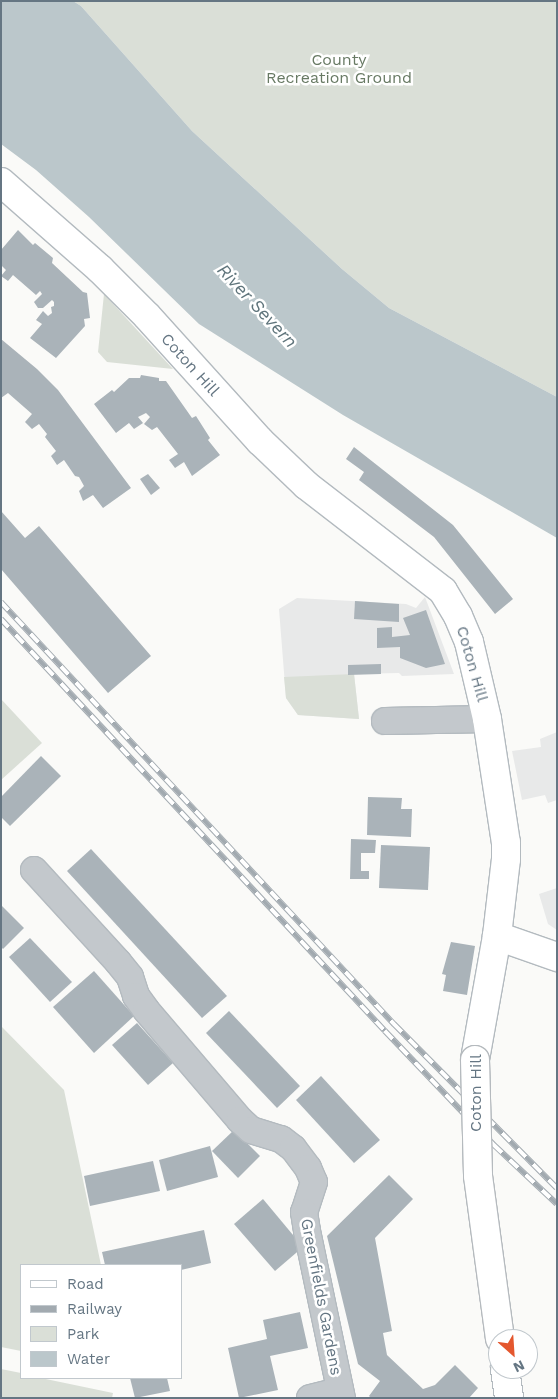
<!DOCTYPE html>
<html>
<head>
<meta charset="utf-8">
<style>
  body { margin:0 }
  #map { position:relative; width:558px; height:1399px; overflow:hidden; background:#fafaf8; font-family:"Work Sans",sans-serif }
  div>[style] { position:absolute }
  .built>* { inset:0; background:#e8e9e9 }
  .green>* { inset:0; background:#dadfd7 }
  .water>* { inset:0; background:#bbc7cb }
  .building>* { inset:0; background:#aab3b9 }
  .roads { filter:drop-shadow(1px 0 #b3babf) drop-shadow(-1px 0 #b3babf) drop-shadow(0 1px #b3babf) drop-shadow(0 -1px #b3babf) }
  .street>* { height:26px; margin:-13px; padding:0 13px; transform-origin:13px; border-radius:13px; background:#c3c8cc }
  .secondary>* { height:28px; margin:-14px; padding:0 14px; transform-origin:14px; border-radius:14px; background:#fff }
  .primary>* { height:28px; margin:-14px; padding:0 14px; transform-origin:14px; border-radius:14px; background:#fff }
  .rail>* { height:5.5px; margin-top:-2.75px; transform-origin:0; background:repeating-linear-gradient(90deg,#fff 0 11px,#a2aab0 0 22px); box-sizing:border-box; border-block:1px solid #a2aab0 }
  .bridges { filter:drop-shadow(1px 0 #b5babe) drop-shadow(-1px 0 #b5babe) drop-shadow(0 1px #b5babe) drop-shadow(0 -1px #b5babe) }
  .primary-bridge>* { height:28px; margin:-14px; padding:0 14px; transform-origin:14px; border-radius:14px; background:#fff }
  span { translate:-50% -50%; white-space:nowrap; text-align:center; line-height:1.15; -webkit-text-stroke:5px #fff; paint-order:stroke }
  .park-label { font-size:16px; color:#687a64 }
  .street-label { font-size:16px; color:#657683 }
  .water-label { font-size:18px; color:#60757c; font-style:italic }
  .frame { position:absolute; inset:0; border:2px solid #657683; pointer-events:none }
  .legend { position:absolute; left:20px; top:1264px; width:162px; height:115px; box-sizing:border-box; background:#fff; border:1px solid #c1c8cd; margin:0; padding:6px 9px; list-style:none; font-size:15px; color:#657683 }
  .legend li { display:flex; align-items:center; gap:10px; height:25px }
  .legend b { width:25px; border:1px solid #c1c8cd }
  .north { position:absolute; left:488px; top:1329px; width:50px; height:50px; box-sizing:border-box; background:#fff; border:1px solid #c1c8cd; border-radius:50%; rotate:154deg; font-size:14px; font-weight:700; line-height:20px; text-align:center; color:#657683 }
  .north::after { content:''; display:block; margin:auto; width:18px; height:22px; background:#e4572e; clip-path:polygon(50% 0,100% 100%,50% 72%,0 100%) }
</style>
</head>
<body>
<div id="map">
  <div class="built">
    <div style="clip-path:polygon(425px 597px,454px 674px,402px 676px,399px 673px,354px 674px,359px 719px,298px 715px,286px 698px,279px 609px,297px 598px,406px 604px,416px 608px)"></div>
    <div style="clip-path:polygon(557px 732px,557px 800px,548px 803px,545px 795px,522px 800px,512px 751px,541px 747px,540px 739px)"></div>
    <div style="clip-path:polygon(557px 888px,557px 930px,548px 924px,539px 894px)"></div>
  </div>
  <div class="green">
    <div style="clip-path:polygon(73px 1px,557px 1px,557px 397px,389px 308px,342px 269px,192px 131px,81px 6px)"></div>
    <div style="clip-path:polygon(104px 294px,173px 369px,107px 362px,98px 352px)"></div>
    <div style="clip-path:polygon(354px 674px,359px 719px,298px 715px,286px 698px,284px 677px)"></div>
    <div style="clip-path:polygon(1px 699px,42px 743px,1px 780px)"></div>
    <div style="clip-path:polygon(1px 1026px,64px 1090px,101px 1265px,21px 1265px,21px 1351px,1px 1347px)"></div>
    <div style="clip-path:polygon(1px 1369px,21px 1373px,21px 1378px,41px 1378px,113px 1393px,112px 1398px,1px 1398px)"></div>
  </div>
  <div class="water">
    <div style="clip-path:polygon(1px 1px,73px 1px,81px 6px,192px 131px,342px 269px,389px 308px,557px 397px,557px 538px,343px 415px,199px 324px,89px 217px,36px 170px,1px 144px)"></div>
  </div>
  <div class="building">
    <div style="clip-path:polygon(18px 230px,33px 245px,35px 243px,53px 258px,52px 263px,83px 292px,87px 293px,90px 318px,84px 319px,85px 326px,56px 358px,30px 338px,42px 324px,36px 320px,43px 311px,48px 316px,52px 313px,51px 307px,54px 306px,54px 302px,52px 300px,43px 308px,38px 308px,34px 302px,42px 294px,40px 291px,36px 295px,13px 275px,8px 281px,1px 276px,6px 270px,1px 265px,1px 250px)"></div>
    <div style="clip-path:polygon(1px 339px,37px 369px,58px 390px,131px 488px,103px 508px,93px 495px,83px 501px,79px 491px,84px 486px,79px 477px,75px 476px,64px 460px,57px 465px,51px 456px,56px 451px,45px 437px,47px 434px,39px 424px,32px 429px,25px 422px,32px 414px,8px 393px,1px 398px)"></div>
    <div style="clip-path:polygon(141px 375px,159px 378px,159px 381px,166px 381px,192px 418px,196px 416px,210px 438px,208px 440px,220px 455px,192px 476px,184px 462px,175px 468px,169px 460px,178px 454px,157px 427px,152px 430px,144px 424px,150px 417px,146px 413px,138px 417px,143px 423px,134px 429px,129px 423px,116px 433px,94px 404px,112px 390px,114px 392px,129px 378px,140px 378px)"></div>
    <div style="clip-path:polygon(354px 447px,453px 525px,513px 599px,495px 614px,434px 537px,359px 480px,364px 472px,346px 459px)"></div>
    <div style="clip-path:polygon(148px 474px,160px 488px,151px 495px,140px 479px)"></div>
    <div style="clip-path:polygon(1px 511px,25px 538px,39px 526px,151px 656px,108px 693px,1px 569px)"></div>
    <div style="clip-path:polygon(355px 601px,399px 604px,399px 622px,354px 619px)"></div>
    <div style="clip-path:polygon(426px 610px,445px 664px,426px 668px,400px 658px,400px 647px,377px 648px,377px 628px,392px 627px,392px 637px,410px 635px,403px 618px)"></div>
    <div style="clip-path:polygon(381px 664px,381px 674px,348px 675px,348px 665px)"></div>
    <div style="clip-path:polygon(41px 756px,61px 776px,10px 826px,1px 817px,1px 797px)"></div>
    <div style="clip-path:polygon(368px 797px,402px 798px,401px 809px,412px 809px,411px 837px,367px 835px)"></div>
    <div style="clip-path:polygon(351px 839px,376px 840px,375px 853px,361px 853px,361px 871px,369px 871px,369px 879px,350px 879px)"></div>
    <div style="clip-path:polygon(381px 845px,430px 847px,428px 890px,379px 888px)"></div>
    <div style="clip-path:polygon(91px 849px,227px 996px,202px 1018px,67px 871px)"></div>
    <div style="clip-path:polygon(1px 905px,24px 928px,3px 949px,1px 947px)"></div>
    <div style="clip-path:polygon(30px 938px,72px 982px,50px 1002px,9px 957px)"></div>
    <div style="clip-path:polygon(451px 942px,475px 946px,467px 995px,443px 991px,446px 975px,442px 974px)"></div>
    <div style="clip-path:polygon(94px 971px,134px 1016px,94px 1053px,53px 1007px)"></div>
    <div style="clip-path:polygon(229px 1011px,300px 1086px,277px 1108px,206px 1033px)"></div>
    <div style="clip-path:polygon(137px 1023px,173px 1063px,148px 1085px,112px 1045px)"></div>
    <div style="clip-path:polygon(321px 1076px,380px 1140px,354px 1163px,296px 1100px)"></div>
    <div style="clip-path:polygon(234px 1130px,260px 1156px,238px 1178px,212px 1151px)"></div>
    <div style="clip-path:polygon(210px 1146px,218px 1177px,167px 1191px,159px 1160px)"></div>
    <div style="clip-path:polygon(153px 1161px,160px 1191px,90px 1206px,84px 1176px)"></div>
    <div style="clip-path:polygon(389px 1175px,413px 1199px,375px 1238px,392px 1331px,383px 1333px,387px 1355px,423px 1389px,435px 1385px,455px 1365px,478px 1388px,469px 1398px,371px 1398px,369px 1396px,380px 1381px,358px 1364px,327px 1236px)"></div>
    <div style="clip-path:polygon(263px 1199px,303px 1247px,275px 1271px,234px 1224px)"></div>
    <div style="clip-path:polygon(204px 1230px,211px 1263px,181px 1270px,181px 1265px,105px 1265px,102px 1252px)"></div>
    <div style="clip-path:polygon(300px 1312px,308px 1348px,270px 1356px,278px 1390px,239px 1398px,228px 1348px,267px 1339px,263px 1320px)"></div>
    <div style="clip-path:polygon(130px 1378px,167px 1378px,170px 1391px,135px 1398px)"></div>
  </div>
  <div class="roads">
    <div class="street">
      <div style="left:385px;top:721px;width:102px;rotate:-1.1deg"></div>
      <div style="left:34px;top:870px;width:125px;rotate:47.6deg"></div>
      <div style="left:118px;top:962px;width:19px;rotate:51deg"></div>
      <div style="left:130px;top:977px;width:20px;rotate:72deg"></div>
      <div style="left:136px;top:996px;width:17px;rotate:54deg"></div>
      <div style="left:146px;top:1010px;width:145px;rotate:49.5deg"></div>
      <div style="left:240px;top:1120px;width:15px;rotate:42deg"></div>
      <div style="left:251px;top:1130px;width:31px;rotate:17deg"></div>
      <div style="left:281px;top:1139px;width:15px;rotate:37deg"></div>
      <div style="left:293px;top:1148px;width:25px;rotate:53deg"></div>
      <div style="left:308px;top:1168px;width:15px;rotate:67deg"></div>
      <div style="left:314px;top:1182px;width:32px;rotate:108deg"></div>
      <div style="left:304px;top:1212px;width:19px;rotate:81deg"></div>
      <div style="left:307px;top:1231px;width:171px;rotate:78.2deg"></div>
      <div style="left:310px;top:1398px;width:30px;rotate:-14deg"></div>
    </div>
    <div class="secondary">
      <div style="left:497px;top:936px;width:64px;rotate:19.3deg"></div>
    </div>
    <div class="primary">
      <div style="left:1px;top:182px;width:132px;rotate:41.3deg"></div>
      <div style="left:100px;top:269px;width:66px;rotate:45deg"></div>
      <div style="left:147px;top:316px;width:169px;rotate:47.9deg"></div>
      <div style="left:260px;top:441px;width:64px;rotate:43.7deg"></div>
      <div style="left:306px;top:485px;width:173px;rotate:37.7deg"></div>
      <div style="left:443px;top:591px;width:29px;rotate:59deg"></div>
      <div style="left:458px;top:616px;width:28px;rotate:67deg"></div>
      <div style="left:469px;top:642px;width:79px;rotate:76.8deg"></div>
      <div style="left:487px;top:719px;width:125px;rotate:81.3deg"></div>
      <div style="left:506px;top:843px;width:16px;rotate:90deg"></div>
      <div style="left:506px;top:859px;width:78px;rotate:96.7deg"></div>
      <div style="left:497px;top:936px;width:126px;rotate:100.1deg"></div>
      <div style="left:505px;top:1369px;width:29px;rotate:82deg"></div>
    </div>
  </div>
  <div class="rail">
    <div style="left:1px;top:602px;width:577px;rotate:47.04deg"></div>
    <div style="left:394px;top:1024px;width:231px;rotate:45.2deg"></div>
    <div style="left:1px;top:619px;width:563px;rotate:47.01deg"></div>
    <div style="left:385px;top:1031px;width:158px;rotate:46.3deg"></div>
    <div style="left:494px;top:1145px;width:86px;rotate:43.1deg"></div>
  </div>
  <div class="bridges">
    <div class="primary-bridge">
      <div style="left:475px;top:1060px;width:116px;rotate:88.5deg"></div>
      <div style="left:478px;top:1176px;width:164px;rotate:82.3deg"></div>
    </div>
  </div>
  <div class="park-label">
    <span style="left:339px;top:69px">County<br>Recreation Ground</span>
  </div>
  <div class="street-label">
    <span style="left:190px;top:365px;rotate:48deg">Coton Hill</span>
    <span style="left:472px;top:664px;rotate:74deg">Coton Hill</span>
    <span style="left:476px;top:1093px;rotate:-90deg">Coton Hill</span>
    <span style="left:321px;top:1297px;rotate:79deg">Greenfields Gardens</span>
  </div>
  <div class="water-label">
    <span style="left:257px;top:306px;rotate:47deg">River Severn</span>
  </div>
  <div class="frame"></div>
  <ul class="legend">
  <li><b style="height:6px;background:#fff"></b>Road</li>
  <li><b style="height:6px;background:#a2aab0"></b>Railway</li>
  <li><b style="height:14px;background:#dadfd7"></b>Park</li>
  <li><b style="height:14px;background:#bbc7cb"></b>Water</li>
  </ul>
  <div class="north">N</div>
</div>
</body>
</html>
